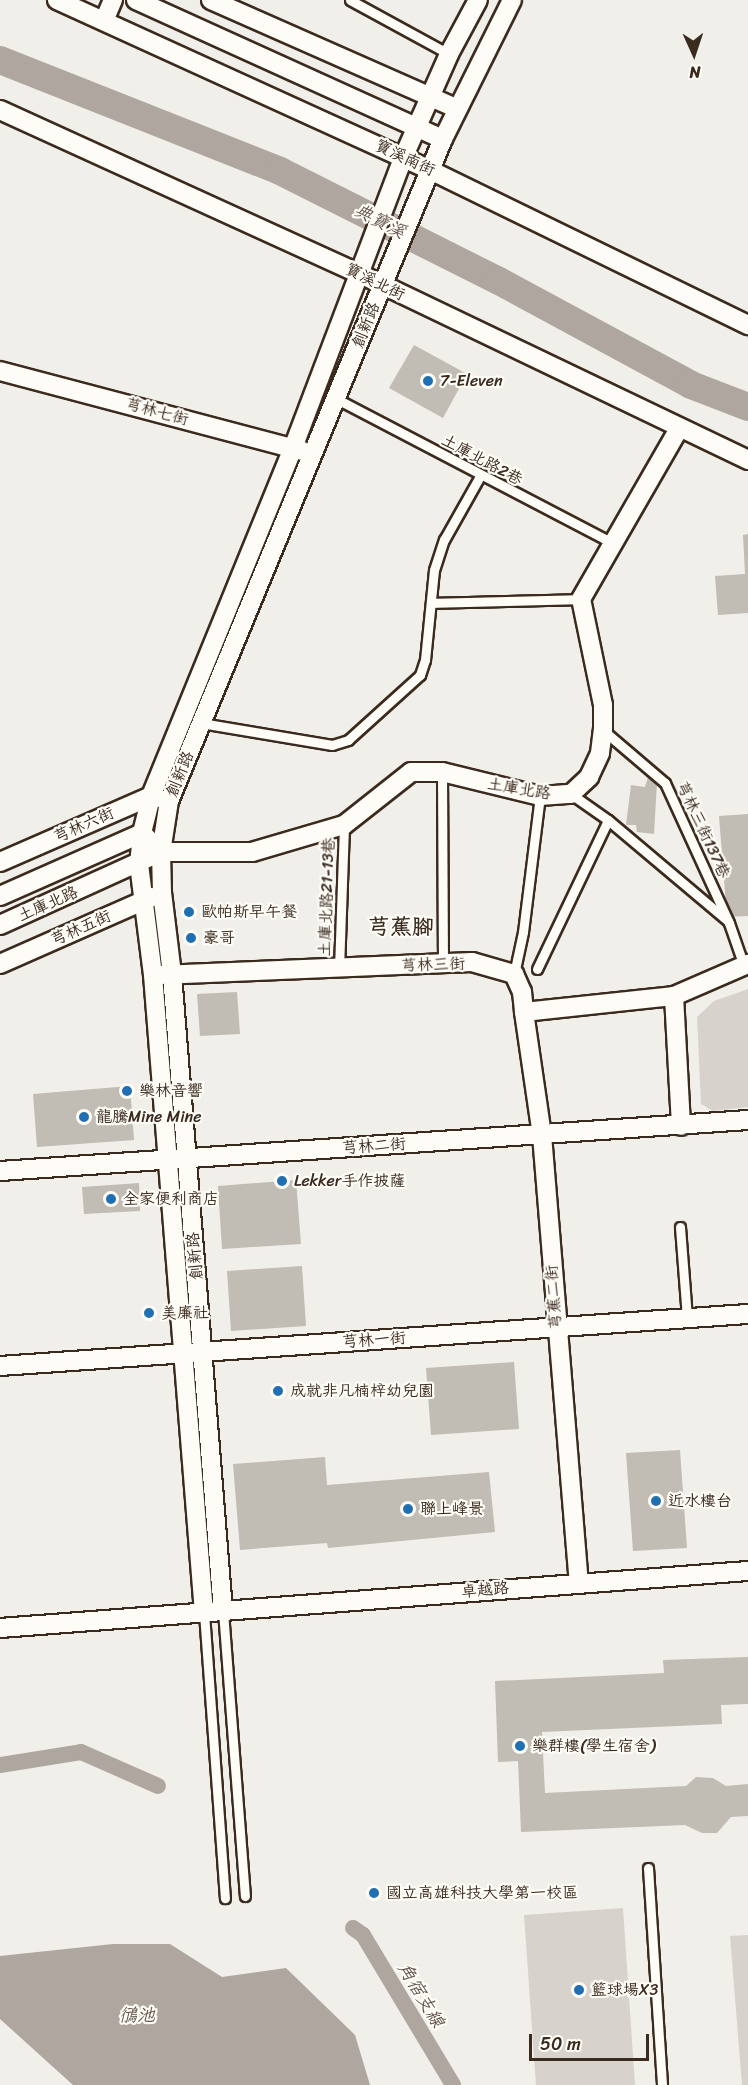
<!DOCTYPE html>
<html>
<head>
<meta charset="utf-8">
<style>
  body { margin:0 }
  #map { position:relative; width:748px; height:2085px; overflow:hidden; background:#f1efea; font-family:Sriracha,"LXGW WenKai TC",sans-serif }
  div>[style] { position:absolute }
  .green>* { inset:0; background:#d7d2cc }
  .water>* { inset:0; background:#aea69f }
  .canal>* { height:16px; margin:-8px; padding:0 8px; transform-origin:8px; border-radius:8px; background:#aea69f }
  .river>* { height:28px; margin:-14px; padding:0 14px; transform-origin:14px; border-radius:14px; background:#aea69f }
  .building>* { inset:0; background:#c1bcb4 }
  .roads { filter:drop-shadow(2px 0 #3b2a1e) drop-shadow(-2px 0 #3b2a1e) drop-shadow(0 2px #3b2a1e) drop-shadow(0 -2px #3b2a1e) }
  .lane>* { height:9px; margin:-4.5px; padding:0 4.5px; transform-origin:4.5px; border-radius:4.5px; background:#fdfcf7 }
  .street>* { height:18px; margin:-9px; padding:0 9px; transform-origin:9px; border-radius:9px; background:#fdfcf7 }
  .dots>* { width:16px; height:16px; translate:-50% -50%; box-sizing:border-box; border:3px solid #fdfcf7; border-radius:50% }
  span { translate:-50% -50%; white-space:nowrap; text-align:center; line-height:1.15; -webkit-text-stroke:4.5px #fdfcf7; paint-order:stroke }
  .street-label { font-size:16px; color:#3b2a1e }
  .poi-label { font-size:16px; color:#3b2a1e }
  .left { translate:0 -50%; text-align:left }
  .water-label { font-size:18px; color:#63554b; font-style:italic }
  .district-label { font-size:22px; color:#3b2a1e; font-weight:700 }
  .north { position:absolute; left:664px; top:24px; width:60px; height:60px; -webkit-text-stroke:4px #fdfcf7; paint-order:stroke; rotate:177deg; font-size:16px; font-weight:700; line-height:24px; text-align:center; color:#3b2a1e }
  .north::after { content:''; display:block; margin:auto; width:21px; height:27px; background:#3b2a1e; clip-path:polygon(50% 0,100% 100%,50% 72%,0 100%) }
  .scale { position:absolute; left:529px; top:2034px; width:120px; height:27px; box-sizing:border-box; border:3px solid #3b2a1e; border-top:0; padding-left:8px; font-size:18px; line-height:21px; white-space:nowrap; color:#3b2a1e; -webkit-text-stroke:4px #fdfcf7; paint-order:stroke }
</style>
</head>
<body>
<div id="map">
  <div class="green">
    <div style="clip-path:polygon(748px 989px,748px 1107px,713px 1111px,701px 1104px,697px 1017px,714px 1001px)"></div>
    <div style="clip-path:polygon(623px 1908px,635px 2085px,536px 2085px,524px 1915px)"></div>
    <div style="clip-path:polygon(748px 1935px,748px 2085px,742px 2085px,730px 1936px)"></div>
  </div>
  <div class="water">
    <div style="clip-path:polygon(113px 1944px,170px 1944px,222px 1977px,286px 1968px,355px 2035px,370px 2085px,73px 2085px,0 2019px,0 1956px)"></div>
  </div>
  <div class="canal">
    <div style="left:0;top:1765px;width:82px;rotate:-9.1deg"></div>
    <div style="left:81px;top:1752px;width:84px;rotate:23.8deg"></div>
    <div style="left:353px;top:1928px;width:12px;rotate:35deg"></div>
    <div style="left:363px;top:1935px;width:175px;rotate:59deg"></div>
  </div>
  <div class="river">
    <div style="left:0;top:60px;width:301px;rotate:21.6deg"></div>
    <div style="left:280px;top:171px;width:245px;rotate:26.7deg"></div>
    <div style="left:499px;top:281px;width:218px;rotate:28.4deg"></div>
    <div style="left:691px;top:385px;width:61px;rotate:21.1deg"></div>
  </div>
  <div class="building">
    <div style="clip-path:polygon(414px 345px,467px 374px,443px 418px,389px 388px)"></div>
    <div style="clip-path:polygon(748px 534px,748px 613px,718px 615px,715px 576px,745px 574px,743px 535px)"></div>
    <div style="clip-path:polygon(648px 777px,657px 782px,654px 834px,637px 832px,636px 825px,626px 825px,631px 785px,645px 787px)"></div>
    <div style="clip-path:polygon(748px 814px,748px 916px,727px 917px,719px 816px)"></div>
    <div style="clip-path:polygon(237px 992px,240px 1034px,200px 1036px,197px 994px)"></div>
    <div style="clip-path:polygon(130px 1086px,134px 1140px,37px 1147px,33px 1094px)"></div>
    <div style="clip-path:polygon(296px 1180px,301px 1244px,222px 1249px,218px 1186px)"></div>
    <div style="clip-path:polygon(139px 1183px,140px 1211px,84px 1214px,82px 1187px)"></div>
    <div style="clip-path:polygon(302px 1266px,306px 1326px,231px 1331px,227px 1271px)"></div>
    <div style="clip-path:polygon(514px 1362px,519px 1429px,431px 1435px,426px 1368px)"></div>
    <div style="clip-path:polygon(680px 1450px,687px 1548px,633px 1551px,626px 1453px)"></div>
    <div style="clip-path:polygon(325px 1457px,327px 1485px,489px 1472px,495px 1532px,328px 1548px,327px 1543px,240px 1550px,233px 1464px)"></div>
    <div style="clip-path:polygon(748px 1657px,748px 1704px,721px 1705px,722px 1724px,542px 1732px,545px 1793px,686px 1786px,696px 1777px,713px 1778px,726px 1786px,748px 1784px,748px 1816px,731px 1817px,717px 1833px,702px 1833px,685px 1825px,521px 1832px,518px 1761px,498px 1762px,495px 1681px,664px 1673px,663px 1660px)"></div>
  </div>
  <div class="roads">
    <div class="lane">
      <div style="left:350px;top:0;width:113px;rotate:28.6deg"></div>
      <div style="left:337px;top:399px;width:313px;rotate:27.6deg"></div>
      <div style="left:432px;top:603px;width:149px;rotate:-1.5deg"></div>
      <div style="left:201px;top:723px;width:133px;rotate:9.5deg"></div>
      <div style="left:332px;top:745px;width:17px;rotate:-17deg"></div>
      <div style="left:348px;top:740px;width:97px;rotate:-42.1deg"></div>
      <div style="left:420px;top:675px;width:16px;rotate:-72deg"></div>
      <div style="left:425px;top:660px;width:90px;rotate:-84.3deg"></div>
      <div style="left:434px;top:570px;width:32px;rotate:-72deg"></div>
      <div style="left:444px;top:540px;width:73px;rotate:-60.6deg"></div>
      <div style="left:604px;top:731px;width:80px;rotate:40.4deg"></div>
      <div style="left:665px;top:783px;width:154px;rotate:65.4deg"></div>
      <div style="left:729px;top:923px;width:46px;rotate:70.8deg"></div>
      <div style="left:442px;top:772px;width:190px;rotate:89.7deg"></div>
      <div style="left:571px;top:794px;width:45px;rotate:35.1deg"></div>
      <div style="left:608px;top:820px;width:157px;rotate:40.1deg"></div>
      <div style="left:339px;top:969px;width:144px;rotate:-88deg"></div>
      <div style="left:537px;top:969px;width:165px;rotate:-64.5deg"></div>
      <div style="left:514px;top:974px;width:43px;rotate:-77.9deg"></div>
      <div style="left:523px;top:932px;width:137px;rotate:-82.9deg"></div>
      <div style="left:680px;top:1227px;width:91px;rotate:85.6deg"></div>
      <div style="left:223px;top:1611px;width:286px;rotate:85.6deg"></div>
      <div style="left:204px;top:1613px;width:286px;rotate:85.8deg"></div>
      <div style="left:648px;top:1868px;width:217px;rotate:86.3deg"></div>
    </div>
    <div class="street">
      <div style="left:57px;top:0;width:410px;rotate:24.5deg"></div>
      <div style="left:430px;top:170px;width:354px;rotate:26deg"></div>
      <div style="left:136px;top:0;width:337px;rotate:24.4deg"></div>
      <div style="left:211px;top:0;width:268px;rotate:23.8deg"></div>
      <div style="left:104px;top:21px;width:23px;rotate:-67deg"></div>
      <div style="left:0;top:110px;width:393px;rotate:24.5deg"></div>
      <div style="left:358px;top:273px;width:433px;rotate:25.6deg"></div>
      <div style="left:0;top:371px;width:313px;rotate:14.8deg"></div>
      <div style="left:0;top:862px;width:165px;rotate:-23.6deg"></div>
      <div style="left:151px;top:796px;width:7px;rotate:16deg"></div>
      <div style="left:0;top:896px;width:155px;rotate:-23.9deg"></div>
      <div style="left:142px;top:833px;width:10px;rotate:45deg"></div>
      <div style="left:0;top:925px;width:177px;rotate:-24.4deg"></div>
      <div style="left:161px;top:852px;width:91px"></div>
      <div style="left:252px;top:852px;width:96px;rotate:-16.4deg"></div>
      <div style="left:344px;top:825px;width:85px;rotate:-38.3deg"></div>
      <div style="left:411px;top:772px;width:31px"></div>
      <div style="left:442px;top:772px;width:101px;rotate:13.8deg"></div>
      <div style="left:540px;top:796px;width:31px;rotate:-4deg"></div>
      <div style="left:571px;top:794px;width:25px;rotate:-43deg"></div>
      <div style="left:589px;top:777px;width:26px;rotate:-65deg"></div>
      <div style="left:600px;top:753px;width:23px;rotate:-83deg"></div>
      <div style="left:603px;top:730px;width:25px;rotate:-90deg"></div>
      <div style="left:603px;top:705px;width:108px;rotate:-101.7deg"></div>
      <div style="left:581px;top:599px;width:195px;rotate:-60.1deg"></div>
      <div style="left:0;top:964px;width:166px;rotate:-23.8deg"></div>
      <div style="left:160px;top:975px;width:312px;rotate:-2.4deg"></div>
      <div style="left:472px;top:962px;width:44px;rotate:15.9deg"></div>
      <div style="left:514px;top:974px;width:20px;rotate:66deg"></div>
      <div style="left:522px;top:992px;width:20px;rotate:84deg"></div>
      <div style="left:524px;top:1012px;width:151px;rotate:-6.1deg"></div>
      <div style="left:674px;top:996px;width:81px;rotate:-23.4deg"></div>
      <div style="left:674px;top:996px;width:130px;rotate:86.9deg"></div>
      <div style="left:524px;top:1012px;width:124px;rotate:81.7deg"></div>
      <div style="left:542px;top:1135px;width:450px;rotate:85.3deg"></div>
      <div style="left:0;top:1171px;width:750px;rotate:-3.9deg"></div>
      <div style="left:0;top:1366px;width:750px;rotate:-3.98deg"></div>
      <div style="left:223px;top:1611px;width:639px;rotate:-94.58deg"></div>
      <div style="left:172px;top:974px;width:82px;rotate:-97deg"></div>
      <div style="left:162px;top:893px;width:41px;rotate:-91.4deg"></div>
      <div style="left:161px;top:852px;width:52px;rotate:-81.1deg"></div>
      <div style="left:169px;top:801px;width:716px;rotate:-67.52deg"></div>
      <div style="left:443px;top:139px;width:155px;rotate:-63.6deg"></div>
      <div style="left:204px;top:1613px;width:640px;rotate:-94.57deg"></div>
      <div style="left:153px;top:975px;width:112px;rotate:-97.2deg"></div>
      <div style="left:139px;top:864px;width:31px;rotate:-84deg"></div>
      <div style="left:142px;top:833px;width:38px;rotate:-76deg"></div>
      <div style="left:151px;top:796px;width:376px;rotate:-67.8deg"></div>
      <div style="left:293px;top:448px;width:310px;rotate:-69.2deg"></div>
      <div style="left:403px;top:158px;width:114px;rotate:-66.1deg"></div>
      <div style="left:449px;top:54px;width:61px;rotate:-61.8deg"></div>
      <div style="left:0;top:1628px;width:750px;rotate:-4.36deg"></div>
    </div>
  </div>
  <div class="dots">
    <div style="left:428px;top:381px;background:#1f6fb2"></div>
    <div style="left:189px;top:912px;background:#1f6fb2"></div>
    <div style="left:191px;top:938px;background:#1f6fb2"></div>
    <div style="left:127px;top:1091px;background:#1f6fb2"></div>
    <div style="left:84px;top:1117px;background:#1f6fb2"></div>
    <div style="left:282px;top:1181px;background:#1f6fb2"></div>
    <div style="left:111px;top:1199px;background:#1f6fb2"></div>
    <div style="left:149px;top:1313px;background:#1f6fb2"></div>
    <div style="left:278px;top:1391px;background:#1f6fb2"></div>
    <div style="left:656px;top:1501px;background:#1f6fb2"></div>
    <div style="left:408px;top:1509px;background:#1f6fb2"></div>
    <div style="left:520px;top:1746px;background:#1f6fb2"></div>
    <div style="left:374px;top:1893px;background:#1f6fb2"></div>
    <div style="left:579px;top:1990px;background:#1f6fb2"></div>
  </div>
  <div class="street-label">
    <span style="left:405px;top:158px;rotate:25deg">寶溪南街</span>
    <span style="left:375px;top:282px;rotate:26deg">寶溪北街</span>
    <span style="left:366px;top:325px;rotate:-68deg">創新路</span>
    <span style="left:157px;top:412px;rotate:15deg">芎林七街</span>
    <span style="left:482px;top:460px;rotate:28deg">土庫北路2巷</span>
    <span style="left:180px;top:774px;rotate:-68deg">創新路</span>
    <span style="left:519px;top:789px;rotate:9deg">土庫北路</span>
    <span style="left:84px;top:825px;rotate:-24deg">芎林六街</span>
    <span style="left:703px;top:830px;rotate:65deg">芎林三街137巷</span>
    <span style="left:327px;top:897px;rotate:-88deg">土庫北路21-13巷</span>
    <span style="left:48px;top:904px;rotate:-24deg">土庫北路</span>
    <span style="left:81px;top:928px;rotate:-24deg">芎林五街</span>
    <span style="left:433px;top:965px;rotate:-2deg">芎林三街</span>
    <span style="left:374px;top:1146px;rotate:-4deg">芎林二街</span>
    <span style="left:195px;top:1256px;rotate:-95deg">創新路</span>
    <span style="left:554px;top:1297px;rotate:-94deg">芎蕉二街</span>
    <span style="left:374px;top:1340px;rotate:-4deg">芎林一街</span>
    <span style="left:485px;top:1590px;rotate:-5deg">卓越路</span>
  </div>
  <div class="poi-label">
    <span class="left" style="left:440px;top:381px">7-Eleven</span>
    <span class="left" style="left:201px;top:912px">歐帕斯早午餐</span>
    <span class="left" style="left:203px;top:938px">豪哥</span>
    <span class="left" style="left:139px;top:1091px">樂林音響</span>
    <span class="left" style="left:96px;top:1117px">龍騰Mine Mine</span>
    <span class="left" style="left:294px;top:1181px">Lekker手作披薩</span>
    <span class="left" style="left:123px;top:1199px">全家便利商店</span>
    <span class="left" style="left:161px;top:1313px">美廉社</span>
    <span class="left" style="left:290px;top:1391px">成就非凡楠梓幼兒園</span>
    <span class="left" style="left:668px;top:1501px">近水樓台</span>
    <span class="left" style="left:420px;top:1509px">聯上峰景</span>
    <span class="left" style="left:532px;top:1746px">樂群樓(學生宿舍)</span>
    <span class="left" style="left:386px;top:1893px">國立高雄科技大學第一校區</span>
    <span class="left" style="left:591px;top:1990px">籃球場X3</span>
  </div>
  <div class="water-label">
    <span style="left:380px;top:221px;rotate:27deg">典寶溪</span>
    <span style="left:421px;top:1995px;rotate:59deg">角宿支線</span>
    <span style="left:137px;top:2015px">鴴池</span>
  </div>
  <div class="district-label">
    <span style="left:401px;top:927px">芎蕉腳</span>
  </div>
  <div class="north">N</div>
  <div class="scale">50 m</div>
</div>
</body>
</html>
